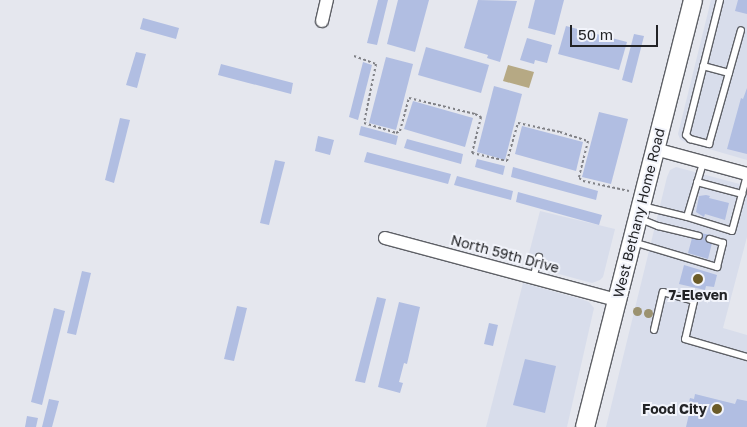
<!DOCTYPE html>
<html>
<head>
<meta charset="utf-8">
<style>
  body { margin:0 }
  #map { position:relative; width:747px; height:427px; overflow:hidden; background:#e5e7ee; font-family:"Golos Text",sans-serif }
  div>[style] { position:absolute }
  .built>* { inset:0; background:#d8ddeb }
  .water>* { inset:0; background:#b6a984 }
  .building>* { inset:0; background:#b1bee2 }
  .path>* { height:2px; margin-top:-1px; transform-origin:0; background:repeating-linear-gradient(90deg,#808186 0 2.5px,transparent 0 5px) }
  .roads { filter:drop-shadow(1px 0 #5e6066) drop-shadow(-1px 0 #5e6066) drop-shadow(0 1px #5e6066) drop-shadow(0 -1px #5e6066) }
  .lane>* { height:6px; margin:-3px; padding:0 3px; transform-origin:3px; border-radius:3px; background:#fff }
  .street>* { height:12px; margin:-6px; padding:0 6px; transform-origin:6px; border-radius:6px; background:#fff }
  .secondary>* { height:18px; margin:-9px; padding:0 9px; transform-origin:9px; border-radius:9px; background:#fff }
  .trees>* { width:9px; height:9px; margin:-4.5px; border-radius:50%; background:#9b9270 }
  .dots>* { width:14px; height:14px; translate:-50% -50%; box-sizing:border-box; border:2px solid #f2f4fb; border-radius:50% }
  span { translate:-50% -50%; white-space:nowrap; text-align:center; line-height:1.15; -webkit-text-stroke:4px #f2f4fb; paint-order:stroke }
  .street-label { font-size:14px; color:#222326 }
  .poi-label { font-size:14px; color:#222326; font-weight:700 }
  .right { translate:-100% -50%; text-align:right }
  .scale { position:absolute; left:570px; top:25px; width:88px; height:22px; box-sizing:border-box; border:2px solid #222326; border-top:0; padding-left:6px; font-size:15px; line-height:18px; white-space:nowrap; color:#222326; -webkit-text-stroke:4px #f2f4fb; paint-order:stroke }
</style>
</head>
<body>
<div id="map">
  <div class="built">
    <div style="clip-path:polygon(711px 0,747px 0,747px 160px,685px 142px,680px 139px,678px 134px)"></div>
    <div style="clip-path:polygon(676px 167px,747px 186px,747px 237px,723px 328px,747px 335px,747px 427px,606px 427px,667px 177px,670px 170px)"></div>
    <div style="clip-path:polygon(540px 211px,615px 229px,603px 277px,600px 280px,592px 283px,526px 265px)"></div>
    <div style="clip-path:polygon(523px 283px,581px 299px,589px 302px,594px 308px,567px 427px,486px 427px)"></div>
  </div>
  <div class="water">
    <div style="clip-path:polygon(508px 65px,534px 72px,529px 88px,503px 81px)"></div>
  </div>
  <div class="building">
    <div style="clip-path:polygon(378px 0,388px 0,377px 45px,367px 43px)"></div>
    <div style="clip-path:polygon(398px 0,429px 0,415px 52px,387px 44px)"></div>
    <div style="clip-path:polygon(478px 0,517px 1px,500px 62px,487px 58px,488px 55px,464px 48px)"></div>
    <div style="clip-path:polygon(535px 0,564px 0,555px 35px,528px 28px)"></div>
    <div style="clip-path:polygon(738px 0,747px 0,747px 14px,735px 11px)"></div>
    <div style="clip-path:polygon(143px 18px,179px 28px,176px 39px,140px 29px)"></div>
    <div style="clip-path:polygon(566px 26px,627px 42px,619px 70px,558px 54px)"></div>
    <div style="clip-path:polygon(634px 34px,644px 36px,632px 83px,622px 80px)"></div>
    <div style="clip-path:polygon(527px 38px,552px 45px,547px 63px,535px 60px,534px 64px,520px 60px)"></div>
    <div style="clip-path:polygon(426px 47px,489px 65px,481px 93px,418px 75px)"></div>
    <div style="clip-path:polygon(136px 52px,146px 54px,137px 88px,126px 85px)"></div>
    <div style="clip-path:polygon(386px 57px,413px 64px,396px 130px,369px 123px)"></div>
    <div style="clip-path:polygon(363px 62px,372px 65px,358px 120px,349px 117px)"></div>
    <div style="clip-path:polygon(221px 64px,293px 83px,291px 94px,218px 75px)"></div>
    <div style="clip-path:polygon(494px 86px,522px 94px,505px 160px,477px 152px)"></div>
    <div style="clip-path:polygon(747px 88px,747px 154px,727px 149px,741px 98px,743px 99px)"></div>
    <div style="clip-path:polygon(413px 101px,473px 118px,465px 147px,404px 129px)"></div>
    <div style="clip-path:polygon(599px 112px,628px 119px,611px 184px,582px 177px)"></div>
    <div style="clip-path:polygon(120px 118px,130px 120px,114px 183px,105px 180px)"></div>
    <div style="clip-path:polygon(361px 126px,398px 136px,396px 145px,359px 135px)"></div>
    <div style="clip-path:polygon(522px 126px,583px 142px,576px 171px,515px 154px)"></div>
    <div style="clip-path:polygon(318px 136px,334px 140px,330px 155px,315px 151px)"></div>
    <div style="clip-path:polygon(407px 139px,463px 154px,461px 164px,404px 148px)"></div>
    <div style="clip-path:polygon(367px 152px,451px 174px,448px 184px,364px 162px)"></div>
    <div style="clip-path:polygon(477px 159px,505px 166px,503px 175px,475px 167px)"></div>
    <div style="clip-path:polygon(275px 160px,285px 162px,269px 225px,260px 223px)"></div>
    <div style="clip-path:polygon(513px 167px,598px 191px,596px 200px,511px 177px)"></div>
    <div style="clip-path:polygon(457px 176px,513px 191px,511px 200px,454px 185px)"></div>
    <div style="clip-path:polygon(518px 192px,602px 215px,599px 225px,516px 202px)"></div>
    <div style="clip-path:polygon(706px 195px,710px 196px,709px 198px,729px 203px,725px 220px,705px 214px,704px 217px,696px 212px,699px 196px)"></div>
    <div style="clip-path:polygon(700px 233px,711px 235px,709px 242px,712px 243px,708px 259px,688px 253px,692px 238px,698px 240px)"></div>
    <div style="clip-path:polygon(684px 265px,717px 275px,714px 287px,706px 286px,705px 290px,679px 284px)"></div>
    <div style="clip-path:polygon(82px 271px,91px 273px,76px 335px,67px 333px)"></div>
    <div style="clip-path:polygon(377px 297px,386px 299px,365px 383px,355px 381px)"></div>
    <div style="clip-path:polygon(399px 302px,420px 307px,407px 364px,404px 363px,399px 382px,403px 383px,400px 393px,378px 387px)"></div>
    <div style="clip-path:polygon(237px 306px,247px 308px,234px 361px,224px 359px)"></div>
    <div style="clip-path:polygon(54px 308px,65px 311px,42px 405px,31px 402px)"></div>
    <div style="clip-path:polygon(489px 323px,498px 325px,493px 346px,484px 344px)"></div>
    <div style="clip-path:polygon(525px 359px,556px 366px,545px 413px,513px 405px)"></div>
    <div style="clip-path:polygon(695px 394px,735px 404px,737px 399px,747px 401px,747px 427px,686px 427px,689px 414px,686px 414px,690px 398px,694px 399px)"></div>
    <div style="clip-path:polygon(49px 399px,59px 401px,52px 427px,42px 427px)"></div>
    <div style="clip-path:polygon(27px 416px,38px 418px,36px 427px,25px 427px)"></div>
  </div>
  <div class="path">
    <div style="left:354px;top:56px;width:23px;rotate:20deg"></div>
    <div style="left:376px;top:64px;width:60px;rotate:101.5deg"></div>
    <div style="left:364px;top:123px;width:34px;rotate:17deg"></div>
    <div style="left:396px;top:133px;width:4px;rotate:-27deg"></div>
    <div style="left:400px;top:131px;width:34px;rotate:-75deg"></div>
    <div style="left:409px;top:98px;width:68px;rotate:13.6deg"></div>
    <div style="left:475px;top:114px;width:7px;rotate:27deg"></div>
    <div style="left:481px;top:117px;width:37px;rotate:104deg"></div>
    <div style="left:472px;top:153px;width:36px;rotate:13deg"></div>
    <div style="left:507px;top:161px;width:40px;rotate:-74deg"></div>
    <div style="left:518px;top:123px;width:43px;rotate:12.1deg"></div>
    <div style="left:560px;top:132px;width:29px;rotate:18deg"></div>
    <div style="left:588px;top:141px;width:38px;rotate:104deg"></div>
    <div style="left:579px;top:178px;width:5px;rotate:37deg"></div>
    <div style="left:583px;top:181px;width:47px;rotate:12.3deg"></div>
  </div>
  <div class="roads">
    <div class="lane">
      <div style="left:720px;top:0;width:139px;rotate:104.1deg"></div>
      <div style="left:686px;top:135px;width:6px;rotate:45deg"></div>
      <div style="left:690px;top:139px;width:20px;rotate:15deg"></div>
      <div style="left:709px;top:144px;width:118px;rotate:-74.3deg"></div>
      <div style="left:703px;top:66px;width:27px;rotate:15deg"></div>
      <div style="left:703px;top:163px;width:56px;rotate:106.5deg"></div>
      <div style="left:687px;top:217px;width:47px;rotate:17.3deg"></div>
      <div style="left:732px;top:231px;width:58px;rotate:-75deg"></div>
      <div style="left:697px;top:182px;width:47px;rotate:14.9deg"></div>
      <div style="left:642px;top:206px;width:46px;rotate:13.7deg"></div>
      <div style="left:638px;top:218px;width:22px;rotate:22deg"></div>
      <div style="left:658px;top:226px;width:42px;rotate:13.7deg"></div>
      <div style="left:633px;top:242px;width:88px;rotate:16.6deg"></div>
      <div style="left:717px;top:267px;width:25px;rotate:-76deg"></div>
      <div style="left:723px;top:243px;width:14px;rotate:-163deg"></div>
      <div style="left:533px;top:278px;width:22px;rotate:-74deg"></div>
      <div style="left:654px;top:330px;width:39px;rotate:-77deg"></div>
      <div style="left:663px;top:292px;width:32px;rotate:16deg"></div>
      <div style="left:694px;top:301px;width:39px;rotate:103deg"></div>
      <div style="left:685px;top:339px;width:65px;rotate:16.2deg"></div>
    </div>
    <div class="street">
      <div style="left:322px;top:21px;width:22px;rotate:-77deg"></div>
      <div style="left:655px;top:149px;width:95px;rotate:15.2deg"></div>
      <div style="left:385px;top:238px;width:240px;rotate:15deg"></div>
    </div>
    <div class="secondary">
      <div style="left:585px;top:427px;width:440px;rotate:-75.8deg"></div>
    </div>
  </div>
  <div class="trees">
    <div style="left:637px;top:311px"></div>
    <div style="left:648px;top:313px"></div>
  </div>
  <div class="dots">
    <div style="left:698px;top:279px;background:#6b5b28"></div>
    <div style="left:717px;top:409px;background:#6b5b28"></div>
  </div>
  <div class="street-label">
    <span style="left:639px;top:213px;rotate:-76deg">West Bethany Home Road</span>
    <span style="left:505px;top:254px;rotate:15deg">North 59th Drive</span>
  </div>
  <div class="poi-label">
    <span style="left:698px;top:295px">7-Eleven</span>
    <span class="right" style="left:707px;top:409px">Food City</span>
  </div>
  <div class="scale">50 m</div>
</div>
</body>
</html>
